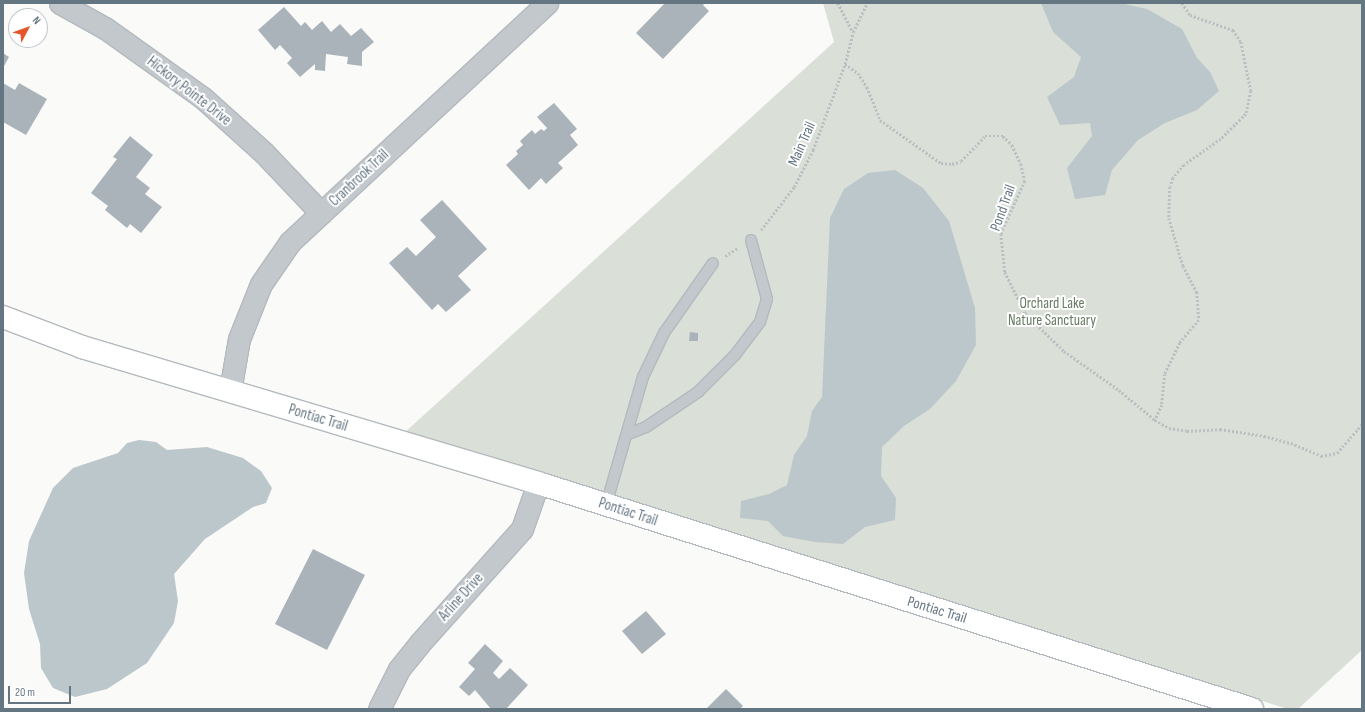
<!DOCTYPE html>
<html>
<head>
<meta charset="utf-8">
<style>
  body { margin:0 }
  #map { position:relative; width:1365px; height:712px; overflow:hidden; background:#fafaf8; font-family:"Sofia Sans Condensed",sans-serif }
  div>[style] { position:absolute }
  .green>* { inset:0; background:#dadfd7 }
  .water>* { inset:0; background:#bbc7cb }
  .building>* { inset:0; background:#aab3b9 }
  .path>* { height:2.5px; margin-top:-1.25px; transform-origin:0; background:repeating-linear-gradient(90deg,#bbbfc2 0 2px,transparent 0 4px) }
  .roads { filter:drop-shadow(1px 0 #b3babf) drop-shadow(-1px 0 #b3babf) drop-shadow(0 1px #b3babf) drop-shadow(0 -1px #b3babf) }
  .service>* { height:10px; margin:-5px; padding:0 5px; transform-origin:5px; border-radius:5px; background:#c3c8cc }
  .minor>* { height:21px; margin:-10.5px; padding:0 10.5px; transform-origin:10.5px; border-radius:10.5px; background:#c3c8cc }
  .secondary>* { height:22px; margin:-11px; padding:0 11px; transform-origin:11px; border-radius:11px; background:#fff }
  span { translate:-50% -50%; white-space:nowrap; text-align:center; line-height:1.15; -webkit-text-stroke:4px #fff; paint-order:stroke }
  .street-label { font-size:15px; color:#657683 }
  .park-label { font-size:15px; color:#687a64 }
  .frame { position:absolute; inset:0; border:4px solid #657683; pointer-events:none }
  .north { position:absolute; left:8px; top:8px; width:40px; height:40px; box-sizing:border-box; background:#fff; border:1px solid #c1c8cd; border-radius:50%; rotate:49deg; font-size:11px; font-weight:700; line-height:16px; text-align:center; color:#657683 }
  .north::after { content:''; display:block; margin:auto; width:14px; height:18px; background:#e4572e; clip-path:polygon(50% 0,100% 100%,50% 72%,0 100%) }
  .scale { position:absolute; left:8px; top:686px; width:63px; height:18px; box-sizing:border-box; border:2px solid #657683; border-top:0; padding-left:5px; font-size:12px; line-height:14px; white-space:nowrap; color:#657683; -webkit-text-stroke:3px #fff; paint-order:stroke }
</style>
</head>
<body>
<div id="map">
  <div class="green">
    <div style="clip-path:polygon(823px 3px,1362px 3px,1362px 650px,1298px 709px,1288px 709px,403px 434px,834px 42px)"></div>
  </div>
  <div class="water">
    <div style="clip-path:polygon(1041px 3px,1120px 3px,1147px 9px,1182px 29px,1197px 58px,1210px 72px,1219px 91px,1197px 110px,1165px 123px,1138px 140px,1112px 170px,1105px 195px,1075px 199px,1067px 168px,1092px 136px,1090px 123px,1060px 125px,1047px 97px,1074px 77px,1081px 57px,1053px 32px)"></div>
    <div style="clip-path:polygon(895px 170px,923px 188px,949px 221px,975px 308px,976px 345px,956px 381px,930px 409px,904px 426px,882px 447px,881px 476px,896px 498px,895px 520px,865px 527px,843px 544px,815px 542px,783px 536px,768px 521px,740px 518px,741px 501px,769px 494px,787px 485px,794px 455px,807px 436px,812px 411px,822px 397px,830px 218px,844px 189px,868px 173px)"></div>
    <div style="clip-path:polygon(139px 440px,156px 442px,167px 450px,207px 447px,243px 458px,261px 471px,272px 488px,266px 503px,253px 507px,205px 539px,174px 574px,178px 601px,174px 623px,147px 663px,107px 689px,75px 697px,53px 688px,41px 668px,40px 644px,29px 609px,24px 573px,29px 541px,53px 488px,73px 468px,118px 453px,127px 443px)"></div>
  </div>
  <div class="building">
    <div style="clip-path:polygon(665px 3px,705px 3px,703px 5px,709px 11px,663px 59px,636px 33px)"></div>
    <div style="clip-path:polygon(284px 7px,301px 26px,305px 22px,312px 30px,322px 21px,331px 32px,340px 24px,351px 36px,361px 28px,374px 42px,362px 52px,362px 66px,347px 64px,348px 57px,326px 54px,325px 71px,315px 70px,315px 64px,300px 77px,287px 63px,292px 58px,280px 45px,275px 50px,258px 30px)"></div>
    <div style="clip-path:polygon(3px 53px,9px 57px,3px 68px)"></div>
    <div style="clip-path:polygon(3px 83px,15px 90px,19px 83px,47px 99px,26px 135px,3px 122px)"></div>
    <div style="clip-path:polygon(554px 103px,577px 129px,570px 135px,578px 145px,558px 163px,563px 168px,546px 184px,541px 178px,529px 190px,506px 165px,518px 154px,516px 151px,523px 145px,520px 141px,532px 130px,535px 134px,541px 129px,544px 131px,547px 128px,537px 117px)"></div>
    <div style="clip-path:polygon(130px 136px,153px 155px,136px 177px,150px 188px,145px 194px,162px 207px,141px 233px,130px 224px,127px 228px,105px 210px,108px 206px,91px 193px,117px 159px,113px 157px)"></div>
    <div style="clip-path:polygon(442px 200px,487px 249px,458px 276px,471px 290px,446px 312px,438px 304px,432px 310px,389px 263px,407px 247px,416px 256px,436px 237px,420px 220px)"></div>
    <div style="clip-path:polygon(690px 332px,698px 333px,698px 341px,689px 341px)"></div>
    <div style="clip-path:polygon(313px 549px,365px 575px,327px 650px,275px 624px)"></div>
    <div style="clip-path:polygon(646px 611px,666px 634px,642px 654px,622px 631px)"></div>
    <div style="clip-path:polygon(485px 644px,503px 661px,493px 673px,499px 679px,510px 668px,528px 685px,506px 709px,491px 709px,475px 690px,469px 696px,459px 687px,475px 669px,468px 663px)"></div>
    <div style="clip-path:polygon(726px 689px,743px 706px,740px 709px,706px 709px)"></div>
  </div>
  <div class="path">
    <div style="left:838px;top:3px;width:31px;rotate:63deg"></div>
    <div style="left:1182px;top:3px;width:14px;rotate:56deg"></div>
    <div style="left:1190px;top:15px;width:46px;rotate:19.2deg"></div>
    <div style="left:1233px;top:30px;width:14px;rotate:56deg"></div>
    <div style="left:1241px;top:42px;width:50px;rotate:78.5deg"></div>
    <div style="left:1251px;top:91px;width:24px;rotate:102deg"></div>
    <div style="left:1246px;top:114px;width:35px;rotate:135deg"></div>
    <div style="left:1221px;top:139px;width:45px;rotate:144.9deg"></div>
    <div style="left:1184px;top:165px;width:17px;rotate:130deg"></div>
    <div style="left:1173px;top:178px;width:9px;rotate:108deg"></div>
    <div style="left:1170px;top:187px;width:31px;rotate:92deg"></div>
    <div style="left:1169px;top:218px;width:50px;rotate:73.7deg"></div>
    <div style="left:1183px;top:266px;width:30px;rotate:62deg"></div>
    <div style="left:1197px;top:292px;width:28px;rotate:86deg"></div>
    <div style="left:1199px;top:320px;width:30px;rotate:130deg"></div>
    <div style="left:1180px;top:343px;width:34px;rotate:116deg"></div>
    <div style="left:1165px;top:374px;width:31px;rotate:96deg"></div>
    <div style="left:1162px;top:405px;width:17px;rotate:115deg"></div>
    <div style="left:1155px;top:420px;width:16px;rotate:30deg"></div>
    <div style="left:1169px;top:428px;width:18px;rotate:9deg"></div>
    <div style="left:1187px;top:431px;width:33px;rotate:-3deg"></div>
    <div style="left:1220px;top:429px;width:45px;rotate:9deg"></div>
    <div style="left:1264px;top:436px;width:28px;rotate:15deg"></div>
    <div style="left:1291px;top:443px;width:33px;rotate:23deg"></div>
    <div style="left:1321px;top:456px;width:16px;rotate:-11deg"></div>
    <div style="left:1337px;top:453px;width:38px;rotate:-49deg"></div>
    <div style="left:845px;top:64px;width:16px;rotate:35deg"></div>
    <div style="left:858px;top:73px;width:17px;rotate:57deg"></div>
    <div style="left:867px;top:87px;width:35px;rotate:68deg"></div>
    <div style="left:880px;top:120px;width:75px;rotate:35.2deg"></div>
    <div style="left:941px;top:163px;width:11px;rotate:5deg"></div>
    <div style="left:952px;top:164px;width:9px;rotate:-18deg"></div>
    <div style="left:961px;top:161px;width:35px;rotate:-46deg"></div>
    <div style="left:985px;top:136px;width:18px"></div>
    <div style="left:1003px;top:136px;width:13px;rotate:45deg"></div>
    <div style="left:1012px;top:145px;width:21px;rotate:65deg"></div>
    <div style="left:1021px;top:164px;width:17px;rotate:77deg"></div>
    <div style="left:1025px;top:181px;width:58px;rotate:114.4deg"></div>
    <div style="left:1001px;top:234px;width:38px;rotate:84deg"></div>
    <div style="left:1005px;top:272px;width:46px;rotate:64deg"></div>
    <div style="left:1025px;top:313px;width:54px;rotate:44.3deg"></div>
    <div style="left:1064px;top:351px;width:67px;rotate:35.3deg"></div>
    <div style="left:1119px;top:390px;width:47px;rotate:39.8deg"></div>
    <div style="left:761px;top:230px;width:54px;rotate:-52.5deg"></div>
    <div style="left:794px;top:187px;width:42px;rotate:-62.8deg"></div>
    <div style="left:813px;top:150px;width:92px;rotate:-69.6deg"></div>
    <div style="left:845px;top:64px;width:33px;rotate:-76deg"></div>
    <div style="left:853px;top:32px;width:32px;rotate:-64deg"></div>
    <div style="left:725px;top:256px;width:15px;rotate:-32deg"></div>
  </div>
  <div class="roads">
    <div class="service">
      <div style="left:628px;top:434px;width:19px;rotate:-21deg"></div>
      <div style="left:646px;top:427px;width:63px;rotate:-33.9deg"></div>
      <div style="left:698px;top:392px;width:52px;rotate:-45deg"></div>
      <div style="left:735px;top:355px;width:41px;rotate:-52.9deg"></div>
      <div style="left:760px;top:322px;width:24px;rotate:-73deg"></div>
      <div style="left:767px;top:299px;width:61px;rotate:-105.2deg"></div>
      <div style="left:606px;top:505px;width:133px;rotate:-73.9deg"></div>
      <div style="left:643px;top:377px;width:49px;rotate:-64.5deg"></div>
      <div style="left:664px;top:333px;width:85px;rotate:-55deg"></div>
    </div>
    <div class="minor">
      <div style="left:60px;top:3px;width:51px;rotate:29.1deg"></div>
      <div style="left:105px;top:28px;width:120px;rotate:35.5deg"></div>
      <div style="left:203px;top:98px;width:82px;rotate:42deg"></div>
      <div style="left:264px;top:153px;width:83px;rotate:46.5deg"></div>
      <div style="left:230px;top:391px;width:53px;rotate:-80.2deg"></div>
      <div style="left:239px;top:339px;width:59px;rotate:-68.2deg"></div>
      <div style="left:261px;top:284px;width:51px;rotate:-55.4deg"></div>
      <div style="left:290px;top:242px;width:351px;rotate:-42.9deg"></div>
      <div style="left:379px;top:709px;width:45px;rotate:-63.4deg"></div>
      <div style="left:399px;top:669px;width:32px;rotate:-51deg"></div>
      <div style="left:419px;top:644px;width:154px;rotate:-48.2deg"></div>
      <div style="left:522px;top:529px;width:49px;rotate:-70.8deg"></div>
    </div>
    <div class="secondary">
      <div style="left:3px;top:317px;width:85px;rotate:20.8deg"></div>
      <div style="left:82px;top:347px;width:476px;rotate:16.6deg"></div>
      <div style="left:538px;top:483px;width:749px;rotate:17.56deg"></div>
    </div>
  </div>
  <div class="street-label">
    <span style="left:189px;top:91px;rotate:38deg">Hickory Pointe Drive</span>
    <span style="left:802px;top:144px;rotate:-66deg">Main Trail</span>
    <span style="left:359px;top:178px;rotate:-43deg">Cranbrook Trail</span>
    <span style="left:1003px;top:208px;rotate:-70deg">Pond Trail</span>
    <span style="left:318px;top:418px;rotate:17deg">Pontiac Trail</span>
    <span style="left:628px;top:512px;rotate:18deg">Pontiac Trail</span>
    <span style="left:461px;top:597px;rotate:-48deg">Arline Drive</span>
    <span style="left:937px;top:610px;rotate:17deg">Pontiac Trail</span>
  </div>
  <div class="park-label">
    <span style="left:1052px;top:312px">Orchard Lake<br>Nature Sanctuary</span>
  </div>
  <div class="frame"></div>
  <div class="north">N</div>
  <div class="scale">20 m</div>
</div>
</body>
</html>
